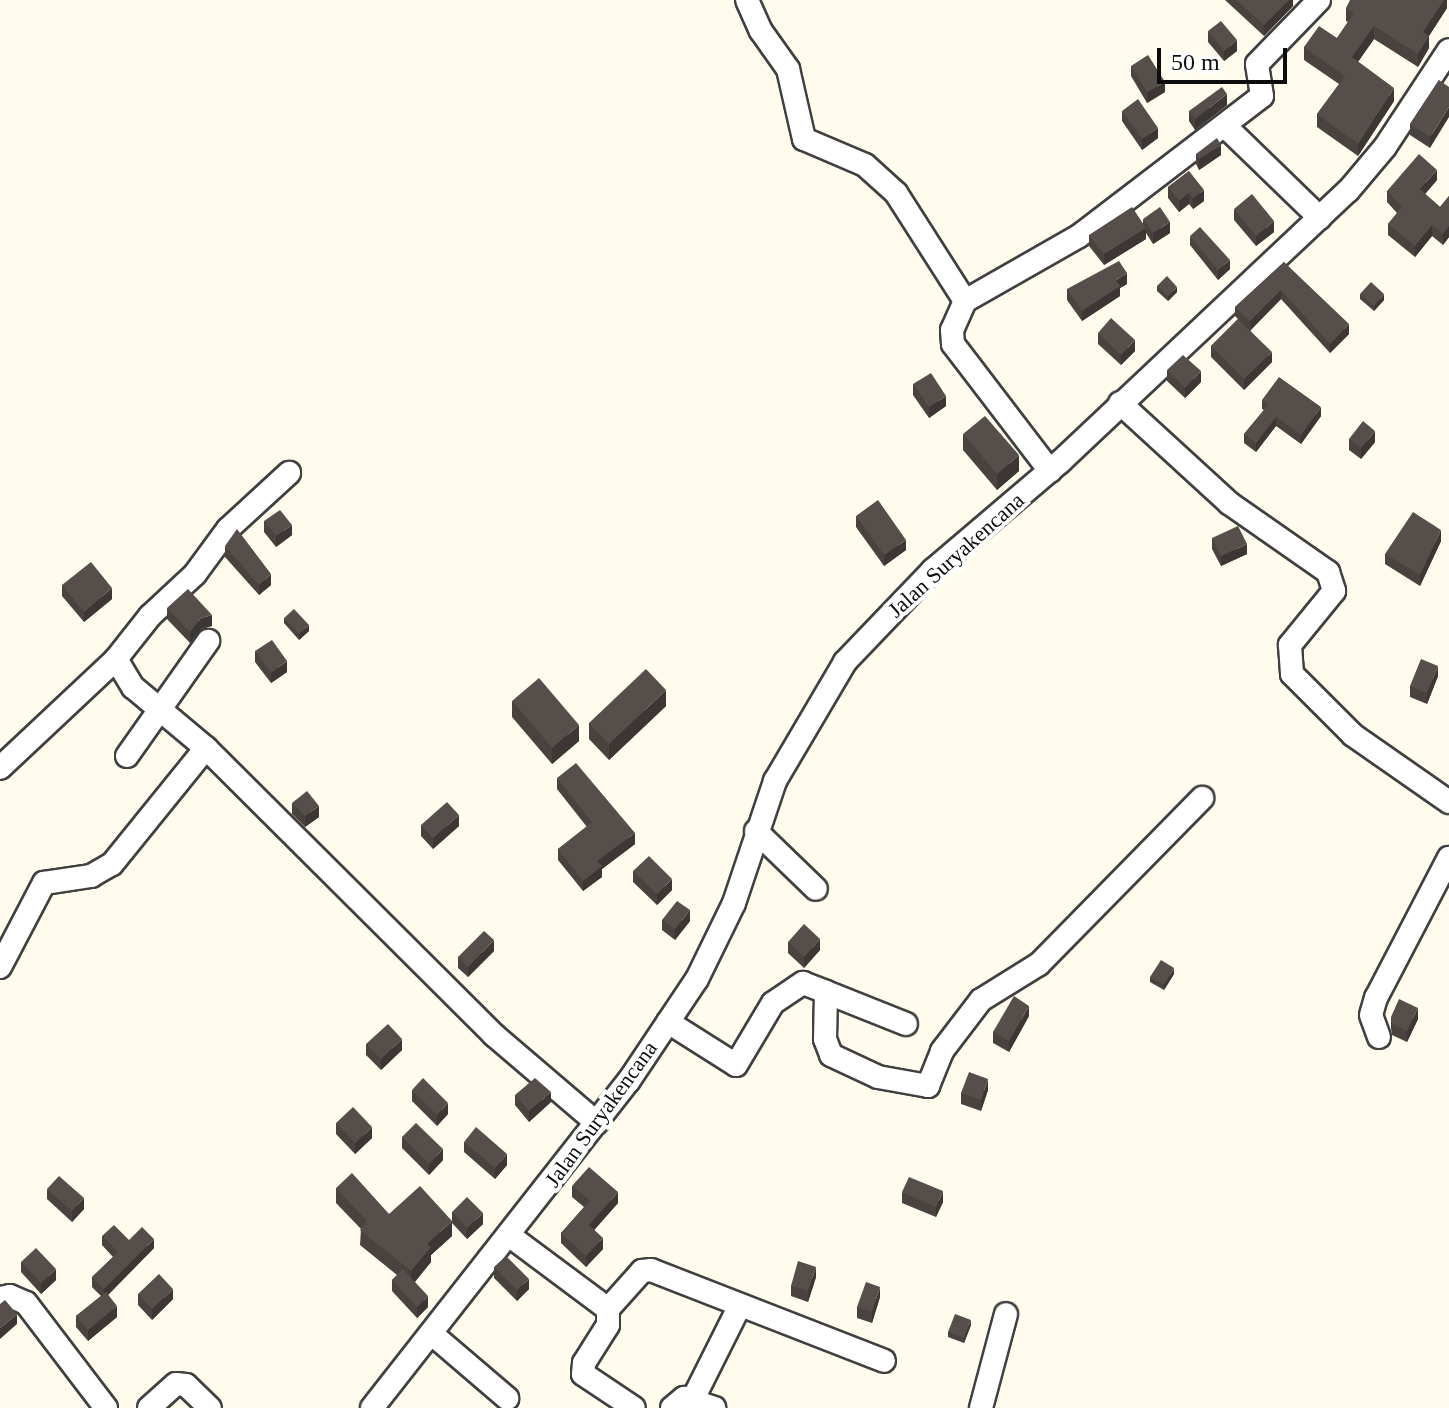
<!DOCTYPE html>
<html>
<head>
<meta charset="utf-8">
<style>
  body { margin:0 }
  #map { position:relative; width:1449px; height:1408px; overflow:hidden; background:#fffbed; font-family:Georgia,serif }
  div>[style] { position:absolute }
  .roads { filter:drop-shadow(2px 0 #404040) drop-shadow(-2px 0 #404040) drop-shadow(0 2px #404040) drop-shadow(0 -2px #404040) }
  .minor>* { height:22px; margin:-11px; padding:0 11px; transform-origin:11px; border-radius:11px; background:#fff }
  .wall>* { inset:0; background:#494340 }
  .shaded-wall>* { inset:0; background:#3c3734 }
  .building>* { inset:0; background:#554e4a }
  span { translate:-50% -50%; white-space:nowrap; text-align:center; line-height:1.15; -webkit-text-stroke:8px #fff; paint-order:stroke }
  .street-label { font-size:22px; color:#0d0d0d }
  .scale { position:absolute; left:1157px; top:48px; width:130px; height:36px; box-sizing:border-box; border:4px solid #0d0d0d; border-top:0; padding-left:10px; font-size:24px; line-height:28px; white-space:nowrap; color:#0d0d0d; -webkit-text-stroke:6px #fff; paint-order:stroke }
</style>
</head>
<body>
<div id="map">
  <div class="roads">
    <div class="minor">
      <div style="left:747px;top:0;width:34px;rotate:66deg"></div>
      <div style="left:761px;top:31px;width:47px;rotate:54.6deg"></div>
      <div style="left:788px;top:69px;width:72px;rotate:77.1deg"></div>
      <div style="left:804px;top:139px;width:66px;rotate:23.1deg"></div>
      <div style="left:865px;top:165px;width:42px;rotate:42.1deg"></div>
      <div style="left:896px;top:193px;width:128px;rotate:57.4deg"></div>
      <div style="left:965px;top:301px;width:32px;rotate:114deg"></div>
      <div style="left:952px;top:330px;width:14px;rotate:86deg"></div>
      <div style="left:953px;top:344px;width:160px;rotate:52.6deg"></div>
      <div style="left:1225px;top:126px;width:132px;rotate:44.1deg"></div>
      <div style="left:965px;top:301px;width:131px;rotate:-29.7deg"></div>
      <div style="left:1079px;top:236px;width:230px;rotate:-37.4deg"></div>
      <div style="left:1262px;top:96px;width:32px;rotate:-99deg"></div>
      <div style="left:1257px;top:64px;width:89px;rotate:-45.9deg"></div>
      <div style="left:1120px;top:403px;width:148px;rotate:42.5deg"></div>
      <div style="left:1229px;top:503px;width:121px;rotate:34.9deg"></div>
      <div style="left:1328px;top:572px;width:20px;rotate:72deg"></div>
      <div style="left:1334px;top:591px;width:70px;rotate:129.2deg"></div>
      <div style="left:1290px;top:645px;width:29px;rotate:86deg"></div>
      <div style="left:1292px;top:674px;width:86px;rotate:45deg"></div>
      <div style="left:1353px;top:735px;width:117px;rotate:34.9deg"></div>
      <div style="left:116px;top:659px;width:33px;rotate:59deg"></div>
      <div style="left:133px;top:687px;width:95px;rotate:39.9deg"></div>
      <div style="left:127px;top:756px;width:141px;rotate:-54.8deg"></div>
      <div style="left:0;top:768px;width:159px;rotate:-43.2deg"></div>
      <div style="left:116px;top:659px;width:55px;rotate:-51.7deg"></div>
      <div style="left:150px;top:616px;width:62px;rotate:-43deg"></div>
      <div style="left:195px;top:574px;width:56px;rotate:-53.7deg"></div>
      <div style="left:228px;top:529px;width:83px;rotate:-42.6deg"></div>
      <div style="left:756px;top:831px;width:83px;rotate:44deg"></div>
      <div style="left:0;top:967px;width:95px;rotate:-62.4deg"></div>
      <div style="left:44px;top:883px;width:48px;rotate:-8.5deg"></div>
      <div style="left:91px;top:876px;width:24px;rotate:-30deg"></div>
      <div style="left:112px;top:864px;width:149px;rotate:-51deg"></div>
      <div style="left:206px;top:748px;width:407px;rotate:44.9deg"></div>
      <div style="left:494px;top:1035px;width:135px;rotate:40.5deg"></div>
      <div style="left:826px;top:992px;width:86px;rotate:21.8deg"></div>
      <div style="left:668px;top:1022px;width:80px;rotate:32.3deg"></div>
      <div style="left:736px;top:1065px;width:72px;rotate:-59.2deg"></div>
      <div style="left:773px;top:1003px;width:36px;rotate:-34deg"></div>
      <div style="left:803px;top:983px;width:25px;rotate:21deg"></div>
      <div style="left:826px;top:992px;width:47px;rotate:91.2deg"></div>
      <div style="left:825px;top:1039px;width:17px;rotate:69deg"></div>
      <div style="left:831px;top:1055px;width:52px;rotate:25.1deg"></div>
      <div style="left:878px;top:1077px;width:51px;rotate:10.2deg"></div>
      <div style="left:928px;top:1086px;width:38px;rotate:-68deg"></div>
      <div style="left:942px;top:1051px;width:64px;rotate:-52.6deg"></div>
      <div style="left:981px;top:1000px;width:68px;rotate:-31.8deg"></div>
      <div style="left:1039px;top:964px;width:233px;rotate:-45.5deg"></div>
      <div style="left:1379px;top:1037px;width:23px;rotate:-110deg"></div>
      <div style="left:1371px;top:1015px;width:18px;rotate:-74deg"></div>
      <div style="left:1376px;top:998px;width:158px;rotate:-62.5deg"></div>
      <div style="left:510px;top:1236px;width:122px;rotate:36.7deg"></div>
      <div style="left:608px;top:1309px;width:16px;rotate:90deg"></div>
      <div style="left:608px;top:1325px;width:45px;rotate:122.3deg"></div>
      <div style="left:584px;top:1363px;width:11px;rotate:95deg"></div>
      <div style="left:583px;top:1374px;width:61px;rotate:33.7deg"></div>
      <div style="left:0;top:1298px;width:10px;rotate:-11deg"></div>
      <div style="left:10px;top:1296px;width:17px;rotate:24deg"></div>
      <div style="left:26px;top:1303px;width:132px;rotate:52.7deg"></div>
      <div style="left:608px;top:1309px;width:51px;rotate:-48.2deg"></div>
      <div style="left:642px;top:1271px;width:9px;rotate:-6deg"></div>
      <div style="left:651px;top:1270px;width:250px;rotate:21.3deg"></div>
      <div style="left:432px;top:1334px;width:99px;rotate:40.5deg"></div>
      <div style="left:693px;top:1399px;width:105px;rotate:-63.4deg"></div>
      <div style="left:149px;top:1408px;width:36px;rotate:-42deg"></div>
      <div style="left:176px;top:1384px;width:10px;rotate:6deg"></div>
      <div style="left:186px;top:1385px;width:33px;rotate:44deg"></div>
      <div style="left:372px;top:1408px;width:415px;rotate:-51.9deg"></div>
      <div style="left:628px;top:1082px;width:124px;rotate:-56.2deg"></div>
      <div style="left:697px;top:979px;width:85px;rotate:-64deg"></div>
      <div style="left:734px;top:903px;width:129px;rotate:-71.4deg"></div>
      <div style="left:775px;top:781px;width:138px;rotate:-59.5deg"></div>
      <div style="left:845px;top:662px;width:127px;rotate:-46.3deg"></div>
      <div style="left:933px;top:570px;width:167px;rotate:-40.4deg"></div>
      <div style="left:1060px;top:462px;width:395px;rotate:-43.3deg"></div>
      <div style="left:1348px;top:191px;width:57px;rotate:-49.9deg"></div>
      <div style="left:1385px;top:147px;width:116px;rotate:-56.6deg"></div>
      <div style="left:672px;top:1408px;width:16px;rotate:-40deg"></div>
      <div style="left:684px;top:1398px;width:32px;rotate:18deg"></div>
      <div style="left:981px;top:1408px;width:97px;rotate:-75.1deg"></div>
    </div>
  </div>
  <div class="wall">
    <div style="clip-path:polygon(1225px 0,1293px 0,1293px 6px,1264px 36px)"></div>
    <div style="clip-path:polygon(1447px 0,1447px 8px,1429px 36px,1429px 48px,1418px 67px,1374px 39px,1358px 62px,1394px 101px,1358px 156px,1317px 127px,1317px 114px,1339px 84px,1304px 60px,1304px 47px,1337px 38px,1348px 22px,1346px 21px,1346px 8px)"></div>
    <div style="clip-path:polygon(1208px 31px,1237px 51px,1224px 61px,1208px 42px)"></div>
    <div style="clip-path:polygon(1131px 66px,1165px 92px,1147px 103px,1131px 76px)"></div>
    <div style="clip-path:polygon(1439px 80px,1430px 148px,1410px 135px,1410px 124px)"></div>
    <div style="clip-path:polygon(1227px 105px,1195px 130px,1189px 121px,1189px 111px)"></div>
    <div style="clip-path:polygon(1122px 111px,1158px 138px,1142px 150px,1122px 121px)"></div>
    <div style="clip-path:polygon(1196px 154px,1221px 155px,1199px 170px,1196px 164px)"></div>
    <div style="clip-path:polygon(1189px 171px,1204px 201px,1193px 209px,1189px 204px,1179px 212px,1168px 198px,1168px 187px)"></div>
    <div style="clip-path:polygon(1437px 180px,1425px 194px,1440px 207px,1449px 196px,1449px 237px,1443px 245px,1432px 236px,1415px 257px,1388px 235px,1388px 224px,1397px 213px,1387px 202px,1387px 191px)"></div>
    <div style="clip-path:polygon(1234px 209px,1274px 232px,1256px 246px,1234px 220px)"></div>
    <div style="clip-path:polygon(1143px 219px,1170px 233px,1153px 244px,1146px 233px,1146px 239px,1104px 265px,1089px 246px,1089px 235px,1143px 225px)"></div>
    <div style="clip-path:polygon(1190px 236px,1230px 269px,1218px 280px,1190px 245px)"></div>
    <div style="clip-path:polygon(1284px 262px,1349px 334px,1330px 353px,1281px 299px,1250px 330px,1272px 362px,1244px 390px,1211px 357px,1211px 346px,1238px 319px,1235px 316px,1235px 307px)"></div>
    <div style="clip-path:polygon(1127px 284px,1120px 288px,1120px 296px,1082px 321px,1067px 300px,1067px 289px)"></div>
    <div style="clip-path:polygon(1157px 286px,1177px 292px,1168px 301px,1157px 291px)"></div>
    <div style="clip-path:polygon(1360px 294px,1384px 300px,1374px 311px,1360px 299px)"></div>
    <div style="clip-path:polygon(1098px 333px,1135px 351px,1121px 365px,1098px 344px)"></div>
    <div style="clip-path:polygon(1167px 370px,1201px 382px,1185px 398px,1167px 381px)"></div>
    <div style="clip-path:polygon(913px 384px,946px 406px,929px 418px,913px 395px)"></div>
    <div style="clip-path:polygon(1262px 400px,1321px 416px,1301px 444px,1276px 426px,1256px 452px,1244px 443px,1244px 434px,1264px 410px,1262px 409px)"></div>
    <div style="clip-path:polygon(963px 434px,1019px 471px,997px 490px,963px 450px)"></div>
    <div style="clip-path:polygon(1349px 439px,1375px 442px,1361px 459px,1349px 450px)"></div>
    <div style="clip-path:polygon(856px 516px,906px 550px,884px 566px,856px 527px)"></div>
    <div style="clip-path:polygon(264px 521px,292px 535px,276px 547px,264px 532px)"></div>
    <div style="clip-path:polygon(1212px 538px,1247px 554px,1221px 566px,1212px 549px)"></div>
    <div style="clip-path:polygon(1441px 541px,1420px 586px,1385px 564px,1385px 554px)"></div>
    <div style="clip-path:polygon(225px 546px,271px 585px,259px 595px,225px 557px)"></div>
    <div style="clip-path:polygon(62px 585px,112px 599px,84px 622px,62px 596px)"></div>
    <div style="clip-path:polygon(167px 608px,212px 626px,201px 629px,190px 643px,167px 619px)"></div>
    <div style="clip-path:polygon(284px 618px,309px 631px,299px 640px,284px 623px)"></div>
    <div style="clip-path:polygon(255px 651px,287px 672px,271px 683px,255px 662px)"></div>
    <div style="clip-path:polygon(1438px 676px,1427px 704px,1410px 697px,1410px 686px)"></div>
    <div style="clip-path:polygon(512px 701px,579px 741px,552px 764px,512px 717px)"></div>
    <div style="clip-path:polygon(666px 706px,609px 760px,589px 739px,589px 723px)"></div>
    <div style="clip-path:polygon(557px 778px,635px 844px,602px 869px,602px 877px,583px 891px,558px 860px,558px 849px,587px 827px,557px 789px)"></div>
    <div style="clip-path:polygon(292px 803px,319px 817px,305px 827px,292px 814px)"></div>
    <div style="clip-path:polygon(421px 825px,459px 826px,433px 849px,421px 836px)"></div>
    <div style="clip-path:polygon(633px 871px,672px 890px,657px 905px,633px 882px)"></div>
    <div style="clip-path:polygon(662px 920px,690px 921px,675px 940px,662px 930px)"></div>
    <div style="clip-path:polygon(788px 942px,820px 950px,804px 968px,788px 953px)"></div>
    <div style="clip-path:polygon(494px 951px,468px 977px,458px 968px,458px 957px)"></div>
    <div style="clip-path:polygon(1174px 974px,1164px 990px,1150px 982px,1150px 977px)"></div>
    <div style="clip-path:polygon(1029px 1016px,1009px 1052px,993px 1043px,993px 1032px)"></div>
    <div style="clip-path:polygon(1391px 1017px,1418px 1019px,1407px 1042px,1392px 1035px,1391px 1028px)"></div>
    <div style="clip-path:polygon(366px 1044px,402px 1050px,381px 1070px,366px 1055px)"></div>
    <div style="clip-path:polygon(412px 1090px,448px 1114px,437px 1126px,412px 1101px)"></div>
    <div style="clip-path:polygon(988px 1090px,981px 1111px,961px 1104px,961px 1093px)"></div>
    <div style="clip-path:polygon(515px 1095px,551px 1102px,529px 1122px,515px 1105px)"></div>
    <div style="clip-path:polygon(336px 1123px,372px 1138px,355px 1154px,336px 1134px)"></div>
    <div style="clip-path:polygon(402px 1137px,443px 1160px,429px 1175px,402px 1148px)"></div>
    <div style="clip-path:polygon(464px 1142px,507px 1165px,495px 1179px,464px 1152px)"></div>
    <div style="clip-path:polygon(572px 1186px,618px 1203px,594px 1230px,603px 1249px,586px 1267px,561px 1243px,561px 1233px,584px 1207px,572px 1197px)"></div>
    <div style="clip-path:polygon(336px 1188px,389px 1214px,452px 1236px,431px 1255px,431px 1262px,415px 1282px,428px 1307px,417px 1318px,392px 1291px,392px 1280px,397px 1275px,360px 1245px,361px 1229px,336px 1203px)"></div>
    <div style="clip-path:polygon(47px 1189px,84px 1209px,72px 1222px,47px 1199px)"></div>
    <div style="clip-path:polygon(902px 1192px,943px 1202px,936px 1217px,902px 1203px)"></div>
    <div style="clip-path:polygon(452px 1212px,483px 1224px,467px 1239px,452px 1223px)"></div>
    <div style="clip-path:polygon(102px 1236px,129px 1240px,154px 1248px,108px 1295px,117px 1317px,88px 1341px,76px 1327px,76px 1316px,101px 1296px,92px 1287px,92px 1277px,113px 1257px,102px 1245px)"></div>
    <div style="clip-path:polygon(21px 1262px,56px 1280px,41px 1294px,21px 1272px)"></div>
    <div style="clip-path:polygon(494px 1267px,529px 1289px,517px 1301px,494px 1278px)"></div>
    <div style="clip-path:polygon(816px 1277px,808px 1302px,791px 1296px,791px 1286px)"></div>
    <div style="clip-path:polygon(138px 1294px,173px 1299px,152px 1320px,138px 1305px)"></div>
    <div style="clip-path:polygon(880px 1297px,872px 1323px,857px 1318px,857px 1307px)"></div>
    <div style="clip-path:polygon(971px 1325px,964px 1343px,948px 1337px,948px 1332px)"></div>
  </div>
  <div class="shaded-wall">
    <div style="clip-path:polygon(1289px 0,1293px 0,1293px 6px,1264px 36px,1264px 25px)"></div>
    <div style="clip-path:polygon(1444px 0,1447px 0,1447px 8px,1423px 45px,1423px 32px)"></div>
    <div style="clip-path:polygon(1374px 26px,1374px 39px,1352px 70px,1352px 57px)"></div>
    <div style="clip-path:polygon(1429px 36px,1429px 48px,1418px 67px,1418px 54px)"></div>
    <div style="clip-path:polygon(1237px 40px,1237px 51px,1224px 61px,1224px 51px)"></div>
    <div style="clip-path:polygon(1165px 82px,1165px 92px,1147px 103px,1147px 92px)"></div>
    <div style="clip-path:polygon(1394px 88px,1394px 101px,1358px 156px,1358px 144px)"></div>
    <div style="clip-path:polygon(1227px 94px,1227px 105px,1195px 130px,1195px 119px)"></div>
    <div style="clip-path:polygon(1449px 107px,1449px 117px,1430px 148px,1430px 137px)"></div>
    <div style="clip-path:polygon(1158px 128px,1158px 138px,1142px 150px,1142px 139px)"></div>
    <div style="clip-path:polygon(1221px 145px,1221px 155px,1199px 170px,1199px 159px)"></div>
    <div style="clip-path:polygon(1437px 170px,1437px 180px,1420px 200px,1420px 189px)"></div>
    <div style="clip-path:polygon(1204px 190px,1204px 201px,1193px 209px,1193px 198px)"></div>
    <div style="clip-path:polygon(1189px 193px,1189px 204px,1179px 212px,1179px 201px)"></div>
    <div style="clip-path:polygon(1274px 221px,1274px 232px,1256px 246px,1256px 236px)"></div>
    <div style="clip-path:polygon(1170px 222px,1170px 233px,1153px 244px,1153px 233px)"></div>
    <div style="clip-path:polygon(1432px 225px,1432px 236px,1415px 257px,1415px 246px)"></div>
    <div style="clip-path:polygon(1449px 226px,1449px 237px,1443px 245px,1443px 234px)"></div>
    <div style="clip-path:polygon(1146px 228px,1146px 239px,1104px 265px,1104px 254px)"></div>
    <div style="clip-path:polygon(1230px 260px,1230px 269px,1218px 280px,1218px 270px)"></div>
    <div style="clip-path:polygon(1127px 273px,1127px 284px,1120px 288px,1120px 296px,1082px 321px,1082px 311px,1116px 280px)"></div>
    <div style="clip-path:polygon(1177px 287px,1177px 292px,1168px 301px,1168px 296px)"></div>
    <div style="clip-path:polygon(1281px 290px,1281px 299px,1250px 331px,1250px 321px)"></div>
    <div style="clip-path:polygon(1384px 294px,1384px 300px,1374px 311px,1374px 306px)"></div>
    <div style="clip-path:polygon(1349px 324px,1349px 334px,1330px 353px,1330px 344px)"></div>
    <div style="clip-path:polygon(1135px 340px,1135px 351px,1121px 365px,1121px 355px)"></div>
    <div style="clip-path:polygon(1272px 352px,1272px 362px,1244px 390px,1244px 379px)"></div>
    <div style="clip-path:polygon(1201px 371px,1201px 382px,1185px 398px,1185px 388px)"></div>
    <div style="clip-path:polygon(946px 396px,946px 406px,929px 418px,929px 407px)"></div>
    <div style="clip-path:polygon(1321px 407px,1321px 416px,1301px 444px,1301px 435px)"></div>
    <div style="clip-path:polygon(1276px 417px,1276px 426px,1256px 452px,1256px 443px)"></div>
    <div style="clip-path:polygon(1375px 431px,1375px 442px,1361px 459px,1361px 448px)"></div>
    <div style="clip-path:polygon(1019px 455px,1019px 471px,997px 490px,997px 474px)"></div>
    <div style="clip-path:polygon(292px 525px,292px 535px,276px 547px,276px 536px)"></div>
    <div style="clip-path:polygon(1441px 530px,1441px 541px,1420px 586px,1420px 575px)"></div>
    <div style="clip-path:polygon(906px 540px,906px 550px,884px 566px,884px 555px)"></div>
    <div style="clip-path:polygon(1247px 544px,1247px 554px,1221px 566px,1221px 556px)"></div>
    <div style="clip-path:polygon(271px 574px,271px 585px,259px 595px,259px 585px)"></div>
    <div style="clip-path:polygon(112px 588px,112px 599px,84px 622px,84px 612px)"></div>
    <div style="clip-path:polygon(212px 615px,212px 626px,201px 629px,190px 643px,190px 632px,201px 618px)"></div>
    <div style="clip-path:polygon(309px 625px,309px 631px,299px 640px,299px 634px)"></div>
    <div style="clip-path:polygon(287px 661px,287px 672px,271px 683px,271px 673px)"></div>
    <div style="clip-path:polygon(1438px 666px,1438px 676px,1427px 704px,1427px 693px)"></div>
    <div style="clip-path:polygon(666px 690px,666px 706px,609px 760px,609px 744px)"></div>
    <div style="clip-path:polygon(579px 725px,579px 741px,552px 764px,552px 748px)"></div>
    <div style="clip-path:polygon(319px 806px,319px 817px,305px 827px,305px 816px)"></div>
    <div style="clip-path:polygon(459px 815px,459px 826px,433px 849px,433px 838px)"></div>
    <div style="clip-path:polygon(635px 833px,635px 844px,602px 869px,602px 877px,583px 891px,583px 881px,597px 861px)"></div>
    <div style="clip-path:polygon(672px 879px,672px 890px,657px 905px,657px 894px)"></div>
    <div style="clip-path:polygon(690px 910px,690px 921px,675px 940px,675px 929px)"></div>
    <div style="clip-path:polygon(820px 939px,820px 950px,804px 968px,804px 957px)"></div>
    <div style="clip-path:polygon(494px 940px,494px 951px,468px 977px,468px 967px)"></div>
    <div style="clip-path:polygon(1174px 968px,1174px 974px,1164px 990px,1164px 985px)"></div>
    <div style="clip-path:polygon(1029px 1006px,1029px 1016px,1009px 1052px,1009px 1041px)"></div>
    <div style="clip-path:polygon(1418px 1008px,1418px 1019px,1407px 1042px,1407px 1031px)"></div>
    <div style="clip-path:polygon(402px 1039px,402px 1050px,381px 1070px,381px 1059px)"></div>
    <div style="clip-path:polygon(988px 1079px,988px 1090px,981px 1111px,981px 1100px)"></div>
    <div style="clip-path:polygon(551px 1092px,551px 1102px,529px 1122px,529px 1111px)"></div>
    <div style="clip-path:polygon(448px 1103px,448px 1114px,437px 1126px,437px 1115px)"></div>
    <div style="clip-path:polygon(372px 1127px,372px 1138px,355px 1154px,355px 1143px)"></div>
    <div style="clip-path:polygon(443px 1149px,443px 1160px,429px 1175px,429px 1164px)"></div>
    <div style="clip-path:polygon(507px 1154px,507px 1165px,495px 1179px,495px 1168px)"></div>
    <div style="clip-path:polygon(943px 1191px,943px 1202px,936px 1217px,936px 1207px)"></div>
    <div style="clip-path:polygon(618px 1192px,618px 1203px,589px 1236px,589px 1225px)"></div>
    <div style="clip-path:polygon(84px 1198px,84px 1209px,72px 1222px,72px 1211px)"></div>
    <div style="clip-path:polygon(483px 1213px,483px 1224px,467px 1239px,467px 1228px)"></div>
    <div style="clip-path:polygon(452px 1221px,452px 1236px,431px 1255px,431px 1262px,411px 1286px,411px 1271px,427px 1244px)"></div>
    <div style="clip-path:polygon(603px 1238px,603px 1249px,586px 1267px,586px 1256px)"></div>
    <div style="clip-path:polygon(154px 1239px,154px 1248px,104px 1299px,104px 1289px)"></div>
    <div style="clip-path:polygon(816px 1267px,816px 1277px,808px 1302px,808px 1291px)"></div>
    <div style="clip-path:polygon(56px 1269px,56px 1280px,41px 1294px,41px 1283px)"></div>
    <div style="clip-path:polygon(529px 1279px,529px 1289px,517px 1301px,517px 1290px)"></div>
    <div style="clip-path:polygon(880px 1287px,880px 1297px,872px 1323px,872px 1312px)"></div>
    <div style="clip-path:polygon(173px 1289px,173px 1299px,152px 1320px,152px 1309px)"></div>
    <div style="clip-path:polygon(428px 1296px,428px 1307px,417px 1318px,417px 1307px)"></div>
    <div style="clip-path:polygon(117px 1306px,117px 1317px,88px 1341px,88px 1330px)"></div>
    <div style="clip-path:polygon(17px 1314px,17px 1324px,0 1339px,0 1328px)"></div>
    <div style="clip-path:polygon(971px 1320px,971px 1325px,964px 1343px,964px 1338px)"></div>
  </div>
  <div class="building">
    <div style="clip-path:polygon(1236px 0,1289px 0,1264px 25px)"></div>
    <div style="clip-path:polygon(1350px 0,1444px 0,1423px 32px,1429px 36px,1418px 54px,1374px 26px,1352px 57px,1394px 88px,1358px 144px,1317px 114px,1345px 76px,1304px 47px,1319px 26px,1337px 38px,1354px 13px,1346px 8px)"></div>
    <div style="clip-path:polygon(1221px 21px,1237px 40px,1224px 51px,1208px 31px)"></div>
    <div style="clip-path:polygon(1148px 55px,1165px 82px,1147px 92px,1131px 66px)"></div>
    <div style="clip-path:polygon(1439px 80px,1449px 87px,1449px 107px,1430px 137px,1410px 124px)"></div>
    <div style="clip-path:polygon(1222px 87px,1227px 94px,1195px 119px,1189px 111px)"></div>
    <div style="clip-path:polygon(1138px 99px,1158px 128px,1142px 139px,1122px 111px)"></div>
    <div style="clip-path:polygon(1217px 138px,1221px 145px,1199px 159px,1196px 154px)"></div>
    <div style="clip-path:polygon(1419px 154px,1437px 170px,1420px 189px,1440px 207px,1449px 196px,1449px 226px,1443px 234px,1432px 225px,1415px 246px,1388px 224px,1402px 207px,1387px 191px)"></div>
    <div style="clip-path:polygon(1189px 171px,1204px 190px,1193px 198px,1189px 193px,1179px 201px,1168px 187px)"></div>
    <div style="clip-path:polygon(1252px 194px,1274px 221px,1256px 236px,1234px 209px)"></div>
    <div style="clip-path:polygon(1132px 207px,1146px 228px,1104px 254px,1089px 235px)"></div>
    <div style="clip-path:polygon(1160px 207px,1170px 222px,1153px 233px,1143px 219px)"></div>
    <div style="clip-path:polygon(1200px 227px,1230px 260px,1218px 270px,1190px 236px)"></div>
    <div style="clip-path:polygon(1119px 261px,1127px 273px,1116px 280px,1120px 286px,1082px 311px,1067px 289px)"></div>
    <div style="clip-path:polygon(1284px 262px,1349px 324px,1330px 344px,1281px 290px,1250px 321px,1235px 307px)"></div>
    <div style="clip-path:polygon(1167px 276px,1177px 287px,1168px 296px,1157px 286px)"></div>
    <div style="clip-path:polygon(1371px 282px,1384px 294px,1374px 306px,1360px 294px)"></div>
    <div style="clip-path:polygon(1111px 318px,1135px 340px,1121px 355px,1098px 333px)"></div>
    <div style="clip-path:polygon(1238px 319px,1272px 352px,1244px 379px,1211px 346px)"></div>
    <div style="clip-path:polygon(1183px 355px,1201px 371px,1185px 388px,1167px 370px)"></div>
    <div style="clip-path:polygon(931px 373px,946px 396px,929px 407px,913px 384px)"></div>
    <div style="clip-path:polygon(1279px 377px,1321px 407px,1301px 435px,1276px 417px,1256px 443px,1244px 434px,1268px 405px,1262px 400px)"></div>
    <div style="clip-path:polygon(985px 416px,1019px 455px,997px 474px,963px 434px)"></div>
    <div style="clip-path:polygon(1363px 421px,1375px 431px,1361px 448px,1349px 439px)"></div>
    <div style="clip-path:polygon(878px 500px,906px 540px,884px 555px,856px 516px)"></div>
    <div style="clip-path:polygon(280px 510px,292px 525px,276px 536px,264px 521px)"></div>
    <div style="clip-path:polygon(1413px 512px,1441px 530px,1420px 575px,1385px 554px)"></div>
    <div style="clip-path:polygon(1238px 526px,1247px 544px,1221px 556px,1212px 538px)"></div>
    <div style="clip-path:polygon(237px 529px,271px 574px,259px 585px,225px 546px)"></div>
    <div style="clip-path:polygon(91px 562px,112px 588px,84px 612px,62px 585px)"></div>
    <div style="clip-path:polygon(188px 589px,212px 615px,201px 618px,190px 632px,167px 608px)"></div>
    <div style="clip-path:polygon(294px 609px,309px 625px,299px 634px,284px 618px)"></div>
    <div style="clip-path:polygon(272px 640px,287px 661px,271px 673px,255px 651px)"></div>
    <div style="clip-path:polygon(1421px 659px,1438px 666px,1427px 693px,1410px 686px)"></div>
    <div style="clip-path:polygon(646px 669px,666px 690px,609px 744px,589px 723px)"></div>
    <div style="clip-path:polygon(539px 678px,579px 725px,552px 748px,512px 701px)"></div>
    <div style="clip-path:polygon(576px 763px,635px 833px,597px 861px,602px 866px,583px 881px,558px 849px,592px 822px,557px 778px)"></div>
    <div style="clip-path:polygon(307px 791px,319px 806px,305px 816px,292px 803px)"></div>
    <div style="clip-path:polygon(447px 802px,459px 815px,433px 838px,421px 825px)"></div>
    <div style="clip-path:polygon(649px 856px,672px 879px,657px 894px,633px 871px)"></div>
    <div style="clip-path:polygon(677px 901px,690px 910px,675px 929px,662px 920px)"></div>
    <div style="clip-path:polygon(804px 924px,820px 939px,804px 957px,788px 942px)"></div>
    <div style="clip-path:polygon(484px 931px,494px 940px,468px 967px,458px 957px)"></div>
    <div style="clip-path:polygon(1161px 960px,1174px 968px,1164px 985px,1150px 977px)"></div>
    <div style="clip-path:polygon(1014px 996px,1029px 1006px,1009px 1041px,993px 1032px)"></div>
    <div style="clip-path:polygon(1399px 999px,1418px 1008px,1407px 1031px,1392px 1024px,1391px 1017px)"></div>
    <div style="clip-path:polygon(388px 1024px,402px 1039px,381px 1059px,366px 1044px)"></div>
    <div style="clip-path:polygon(969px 1072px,988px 1079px,981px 1100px,961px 1093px)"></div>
    <div style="clip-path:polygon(423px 1078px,448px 1103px,437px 1115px,412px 1090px)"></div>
    <div style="clip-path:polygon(535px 1078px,551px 1092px,529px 1111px,515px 1095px)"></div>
    <div style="clip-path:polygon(353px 1107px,372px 1127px,355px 1143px,336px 1123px)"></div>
    <div style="clip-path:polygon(416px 1123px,443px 1149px,429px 1164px,402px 1137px)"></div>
    <div style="clip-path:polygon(476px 1127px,507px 1154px,495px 1168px,464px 1142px)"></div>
    <div style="clip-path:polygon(589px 1167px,618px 1192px,589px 1225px,603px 1238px,586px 1256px,561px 1233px,590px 1201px,572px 1186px)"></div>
    <div style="clip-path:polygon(352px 1173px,389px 1214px,420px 1186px,452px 1221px,427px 1244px,431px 1247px,411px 1271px,360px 1230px,367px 1221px,336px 1188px)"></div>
    <div style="clip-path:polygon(59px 1176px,84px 1198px,72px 1211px,47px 1189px)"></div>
    <div style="clip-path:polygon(909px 1177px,943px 1191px,936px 1207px,902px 1192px)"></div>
    <div style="clip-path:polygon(467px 1197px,483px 1213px,467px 1228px,452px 1212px)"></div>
    <div style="clip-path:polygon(114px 1225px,129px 1240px,142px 1227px,154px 1239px,104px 1289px,92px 1277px,118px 1252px,102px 1236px)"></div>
    <div style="clip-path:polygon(36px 1248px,56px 1269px,41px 1283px,21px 1262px)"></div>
    <div style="clip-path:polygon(506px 1256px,529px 1279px,517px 1290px,494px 1267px)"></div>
    <div style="clip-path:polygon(798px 1261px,816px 1267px,808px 1291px,791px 1286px)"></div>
    <div style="clip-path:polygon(403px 1269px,428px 1296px,417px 1307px,392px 1280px)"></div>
    <div style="clip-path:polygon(159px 1274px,173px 1289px,152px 1309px,138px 1294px)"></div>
    <div style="clip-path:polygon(866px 1282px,880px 1287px,872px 1312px,857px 1307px)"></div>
    <div style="clip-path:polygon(106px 1292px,117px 1306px,88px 1330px,76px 1316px)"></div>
    <div style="clip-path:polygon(5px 1300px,17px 1314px,0 1328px,0 1304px)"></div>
    <div style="clip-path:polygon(955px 1314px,971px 1320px,964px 1338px,948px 1332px)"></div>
  </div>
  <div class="street-label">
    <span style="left:956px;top:555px;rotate:-42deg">Jalan Suryakencana</span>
    <span style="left:601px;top:1114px;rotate:-54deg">Jalan Suryakencana</span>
  </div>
  <div class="scale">50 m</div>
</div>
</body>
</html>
